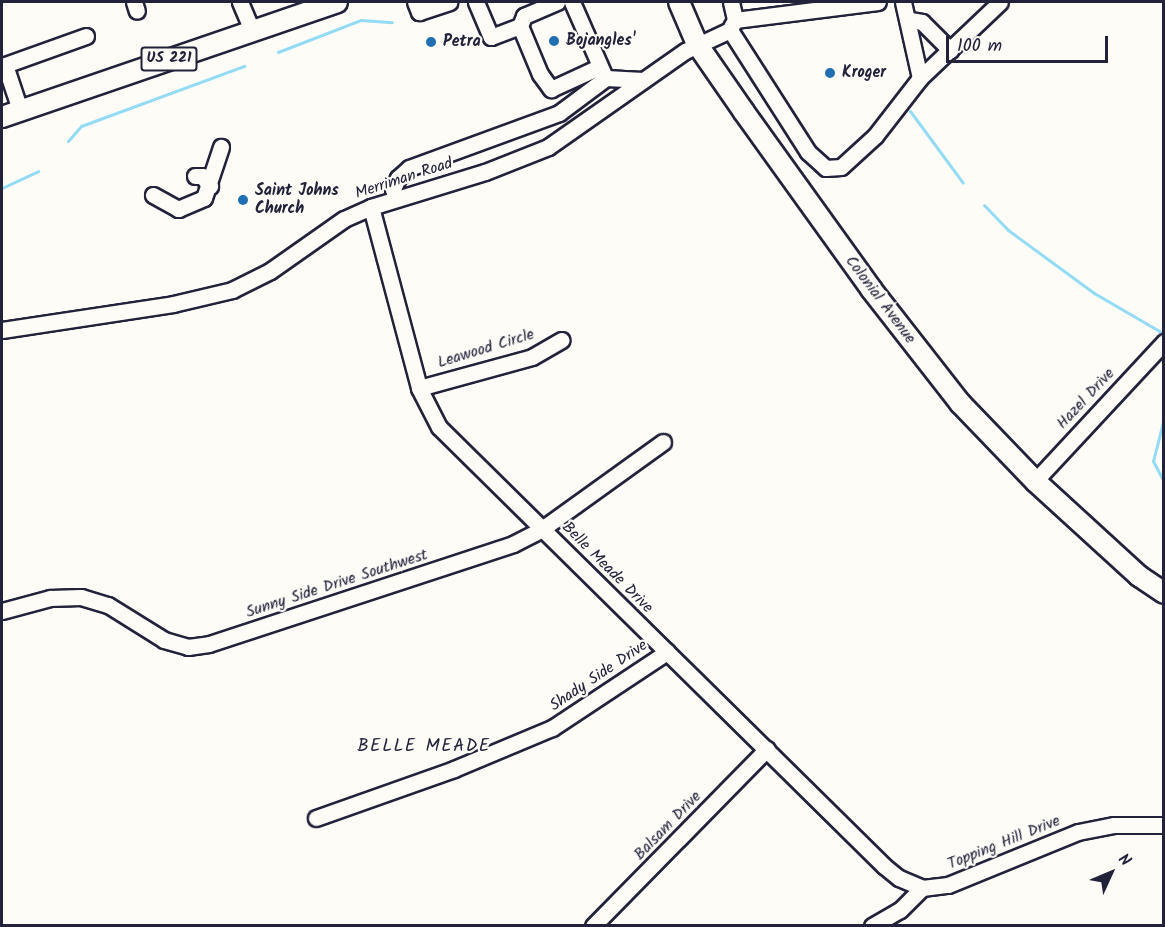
<!DOCTYPE html>
<html>
<head>
<meta charset="utf-8">
<style>
  body { margin:0 }
  #map { position:relative; width:1165px; height:927px; overflow:hidden; background:#fdfcf7; font-family:Kalam,sans-serif }
  div>[style] { position:absolute }
  .stream>* { height:3px; margin:-1.5px; padding:0 1.5px; transform-origin:1.5px; border-radius:1.5px; background:#94dbf5 }
  .roads { filter:drop-shadow(2px 0 #22223b) drop-shadow(-2px 0 #22223b) drop-shadow(0 2px #22223b) drop-shadow(0 -2px #22223b) }
  .minor>* { height:15px; margin:-7.5px; padding:0 7.5px; transform-origin:7.5px; border-radius:7.5px; background:#fdfcf7 }
  .major>* { height:20px; margin:-10px; padding:0 10px; transform-origin:10px; border-radius:10px; background:#fdfcf7 }
  .dots>* { width:16px; height:16px; translate:-50% -50%; box-sizing:border-box; border:3px solid #fdfcf7; border-radius:50% }
  span { translate:-50% -50%; white-space:nowrap; text-align:center; line-height:1.15; -webkit-text-stroke:4.5px #fdfcf7; paint-order:stroke }
  .shield-label span { padding:2px 4px; background:#fdfcf7; border:2px solid; border-radius:4px; -webkit-text-stroke-width:0 }
  .shield-label { font-size:15px; color:#22223b; font-weight:700 }
  .poi-label { font-size:16px; color:#22223b; font-weight:700 }
  .left { translate:0 -50%; text-align:left }
  .street-label { font-size:16px; color:#22223b }
  .neighbourhood-label { font-size:18px; color:#22223b; letter-spacing:1.5px }
  .frame { position:absolute; inset:0; border:3px solid #22223b; pointer-events:none }
  .north { position:absolute; left:1081px; top:843px; width:60px; height:60px; -webkit-text-stroke:4px #fdfcf7; paint-order:stroke; rotate:46deg; font-size:16px; font-weight:700; line-height:24px; text-align:center; color:#22223b }
  .north::after { content:''; display:block; margin:auto; width:21px; height:27px; background:#22223b; clip-path:polygon(50% 0,100% 100%,50% 72%,0 100%) }
  .scale { position:absolute; left:946px; top:36px; width:162px; height:27px; box-sizing:border-box; border:3px solid #22223b; border-top:0; padding-left:8px; font-size:18px; line-height:21px; white-space:nowrap; color:#22223b; -webkit-text-stroke:4px #fdfcf7; paint-order:stroke }
</style>
</head>
<body>
<div id="map">
  <div class="stream">
    <div style="left:278px;top:52px;width:89px;rotate:-21.1deg"></div>
    <div style="left:361px;top:20px;width:31px;rotate:4deg"></div>
    <div style="left:910px;top:111px;width:89px;rotate:53.6deg"></div>
    <div style="left:68px;top:141px;width:20px;rotate:-49deg"></div>
    <div style="left:81px;top:126px;width:174px;rotate:-20.2deg"></div>
    <div style="left:2px;top:188px;width:40px;rotate:-25deg"></div>
    <div style="left:984px;top:205px;width:35px;rotate:46deg"></div>
    <div style="left:1008px;top:230px;width:107px;rotate:36.2deg"></div>
    <div style="left:1094px;top:293px;width:78px;rotate:30.2deg"></div>
    <div style="left:1164px;top:418px;width:44px;rotate:104.3deg"></div>
    <div style="left:1153px;top:461px;width:24px;rotate:62deg"></div>
  </div>
  <div class="roads">
    <div class="minor">
      <div style="left:134px;top:2px;width:9px;rotate:72deg"></div>
      <div style="left:240px;top:2px;width:30px;rotate:67deg"></div>
      <div style="left:415px;top:2px;width:11px;rotate:68deg"></div>
      <div style="left:419px;top:12px;width:32px;rotate:-18deg"></div>
      <div style="left:476px;top:2px;width:38px;rotate:67deg"></div>
      <div style="left:491px;top:37px;width:31px;rotate:-21deg"></div>
      <div style="left:520px;top:26px;width:11px;rotate:-68deg"></div>
      <div style="left:524px;top:16px;width:36px;rotate:-23deg"></div>
      <div style="left:572px;top:2px;width:80px;rotate:66.3deg"></div>
      <div style="left:731px;top:2px;width:18px;rotate:77deg"></div>
      <div style="left:735px;top:20px;width:8px;rotate:120deg"></div>
      <div style="left:903px;top:2px;width:78px;rotate:77.4deg"></div>
      <div style="left:735px;top:20px;width:144px;rotate:-7.2deg"></div>
      <div style="left:910px;top:20px;width:12px;rotate:9deg"></div>
      <div style="left:922px;top:22px;width:40px;rotate:45deg"></div>
      <div style="left:520px;top:26px;width:52px;rotate:67.4deg"></div>
      <div style="left:540px;top:74px;width:19px;rotate:54deg"></div>
      <div style="left:551px;top:89px;width:53px;rotate:-24.6deg"></div>
      <div style="left:20px;top:110px;width:47px;rotate:-108.4deg"></div>
      <div style="left:5px;top:65px;width:86px;rotate:-19.7deg"></div>
      <div style="left:195px;top:176px;width:7px"></div>
      <div style="left:202px;top:176px;width:13px;rotate:51deg"></div>
      <div style="left:153px;top:195px;width:29px;rotate:29deg"></div>
      <div style="left:178px;top:209px;width:28px;rotate:-23deg"></div>
      <div style="left:204px;top:198px;width:54px;rotate:-71.6deg"></div>
      <div style="left:395px;top:197px;width:8px;rotate:-104deg"></div>
      <div style="left:393px;top:189px;width:12px;rotate:-66deg"></div>
      <div style="left:398px;top:178px;width:15px;rotate:-42deg"></div>
      <div style="left:409px;top:168px;width:160px;rotate:-20.1deg"></div>
      <div style="left:559px;top:113px;width:59px;rotate:-36.7deg"></div>
      <div style="left:606px;top:78px;width:37px;rotate:3deg"></div>
      <div style="left:371px;top:207px;width:187px;rotate:75.1deg"></div>
      <div style="left:419px;top:388px;width:44px;rotate:62.9deg"></div>
      <div style="left:439px;top:427px;width:625px;rotate:44.61deg"></div>
      <div style="left:884px;top:866px;width:19px;rotate:39deg"></div>
      <div style="left:899px;top:878px;width:25px;rotate:23deg"></div>
      <div style="left:2px;top:330px;width:173px;rotate:-8.6deg"></div>
      <div style="left:173px;top:304px;width:61px;rotate:-13.3deg"></div>
      <div style="left:232px;top:290px;width:42px;rotate:-26.6deg"></div>
      <div style="left:270px;top:271px;width:90px;rotate:-35.1deg"></div>
      <div style="left:344px;top:219px;width:30px;rotate:-24deg"></div>
      <div style="left:371px;top:207px;width:119px;rotate:-17.1deg"></div>
      <div style="left:485px;top:172px;width:68px;rotate:-21.6deg"></div>
      <div style="left:548px;top:147px;width:167px;rotate:-35deg"></div>
      <div style="left:685px;top:51px;width:50px;rotate:-25deg"></div>
      <div style="left:730px;top:30px;width:145px;rotate:57.4deg"></div>
      <div style="left:808px;top:152px;width:24px;rotate:42deg"></div>
      <div style="left:826px;top:168px;width:15px;rotate:-4deg"></div>
      <div style="left:841px;top:167px;width:46px;rotate:-42.4deg"></div>
      <div style="left:875px;top:136px;width:73px;rotate:-52.2deg"></div>
      <div style="left:920px;top:78px;width:110px;rotate:-43.5deg"></div>
      <div style="left:419px;top:388px;width:117px;rotate:-15.3deg"></div>
      <div style="left:532px;top:357px;width:34px;rotate:-30deg"></div>
      <div style="left:1035px;top:481px;width:190px;rotate:-47.1deg"></div>
      <div style="left:2px;top:611px;width:50px;rotate:-15.2deg"></div>
      <div style="left:50px;top:598px;width:31px;rotate:-2deg"></div>
      <div style="left:81px;top:597px;width:28px;rotate:17deg"></div>
      <div style="left:108px;top:605px;width:66px;rotate:32deg"></div>
      <div style="left:164px;top:640px;width:25px;rotate:16deg"></div>
      <div style="left:188px;top:647px;width:21px;rotate:-8deg"></div>
      <div style="left:209px;top:644px;width:320px;rotate:-18.2deg"></div>
      <div style="left:513px;top:544px;width:33px;rotate:-27deg"></div>
      <div style="left:542px;top:529px;width:149px;rotate:-35.7deg"></div>
      <div style="left:316px;top:818px;width:146px;rotate:-19.5deg"></div>
      <div style="left:454px;top:769px;width:106px;rotate:-22.7deg"></div>
      <div style="left:552px;top:728px;width:138px;rotate:-33.5deg"></div>
      <div style="left:593px;top:926px;width:248px;rotate:-45.5deg"></div>
      <div style="left:872px;top:926px;width:32px;rotate:-30deg"></div>
      <div style="left:900px;top:910px;width:31px;rotate:-45deg"></div>
      <div style="left:922px;top:888px;width:26px;rotate:-7deg"></div>
      <div style="left:948px;top:885px;width:140px;rotate:-22.2deg"></div>
      <div style="left:1078px;top:832px;width:37px;rotate:-11deg"></div>
      <div style="left:1114px;top:825px;width:50px"></div>
    </div>
    <div class="major">
      <div style="left:679px;top:2px;width:46px;rotate:66.8deg"></div>
      <div style="left:697px;top:44px;width:83px;rotate:55.3deg"></div>
      <div style="left:744px;top:112px;width:218px;rotate:54.3deg"></div>
      <div style="left:871px;top:289px;width:145px;rotate:52deg"></div>
      <div style="left:960px;top:403px;width:108px;rotate:46.1deg"></div>
      <div style="left:1035px;top:481px;width:141px;rotate:42.4deg"></div>
      <div style="left:1139px;top:576px;width:30px;rotate:34deg"></div>
      <div style="left:2px;top:117px;width:354px;rotate:-18.9deg"></div>
    </div>
  </div>
  <div class="dots">
    <div style="left:554px;top:41px;background:#1f6fb2"></div>
    <div style="left:431px;top:42px;background:#1f6fb2"></div>
    <div style="left:830px;top:73px;background:#1f6fb2"></div>
    <div style="left:243px;top:200px;background:#1f6fb2"></div>
  </div>
  <div class="shield-label">
    <span style="left:169px;top:59px">US 221</span>
  </div>
  <div class="poi-label">
    <span class="left" style="left:566px;top:41px">Bojangles'</span>
    <span class="left" style="left:443px;top:42px">Petra</span>
    <span class="left" style="left:842px;top:73px">Kroger</span>
    <span class="left" style="left:255px;top:200px">Saint Johns<br>Church</span>
  </div>
  <div class="street-label">
    <span style="left:404px;top:179px;rotate:-18deg">Merriman Road</span>
    <span style="left:880px;top:300px;rotate:53deg">Colonial Avenue</span>
    <span style="left:486px;top:349px;rotate:-17deg">Leawood Circle</span>
    <span style="left:1086px;top:399px;rotate:-47deg">Hazel Drive</span>
    <span style="left:607px;top:568px;rotate:45deg">Belle Meade Drive</span>
    <span style="left:337px;top:584px;rotate:-18deg">Sunny Side Drive Southwest</span>
    <span style="left:599px;top:676px;rotate:-34deg">Shady Side Drive</span>
    <span style="left:668px;top:826px;rotate:-46deg">Balsam Drive</span>
    <span style="left:1004px;top:843px;rotate:-22deg">Topping Hill Drive</span>
  </div>
  <div class="neighbourhood-label">
    <span style="left:424px;top:747px">BELLE MEADE</span>
  </div>
  <div class="frame"></div>
  <div class="north">N</div>
  <div class="scale">100 m</div>
</div>
</body>
</html>
